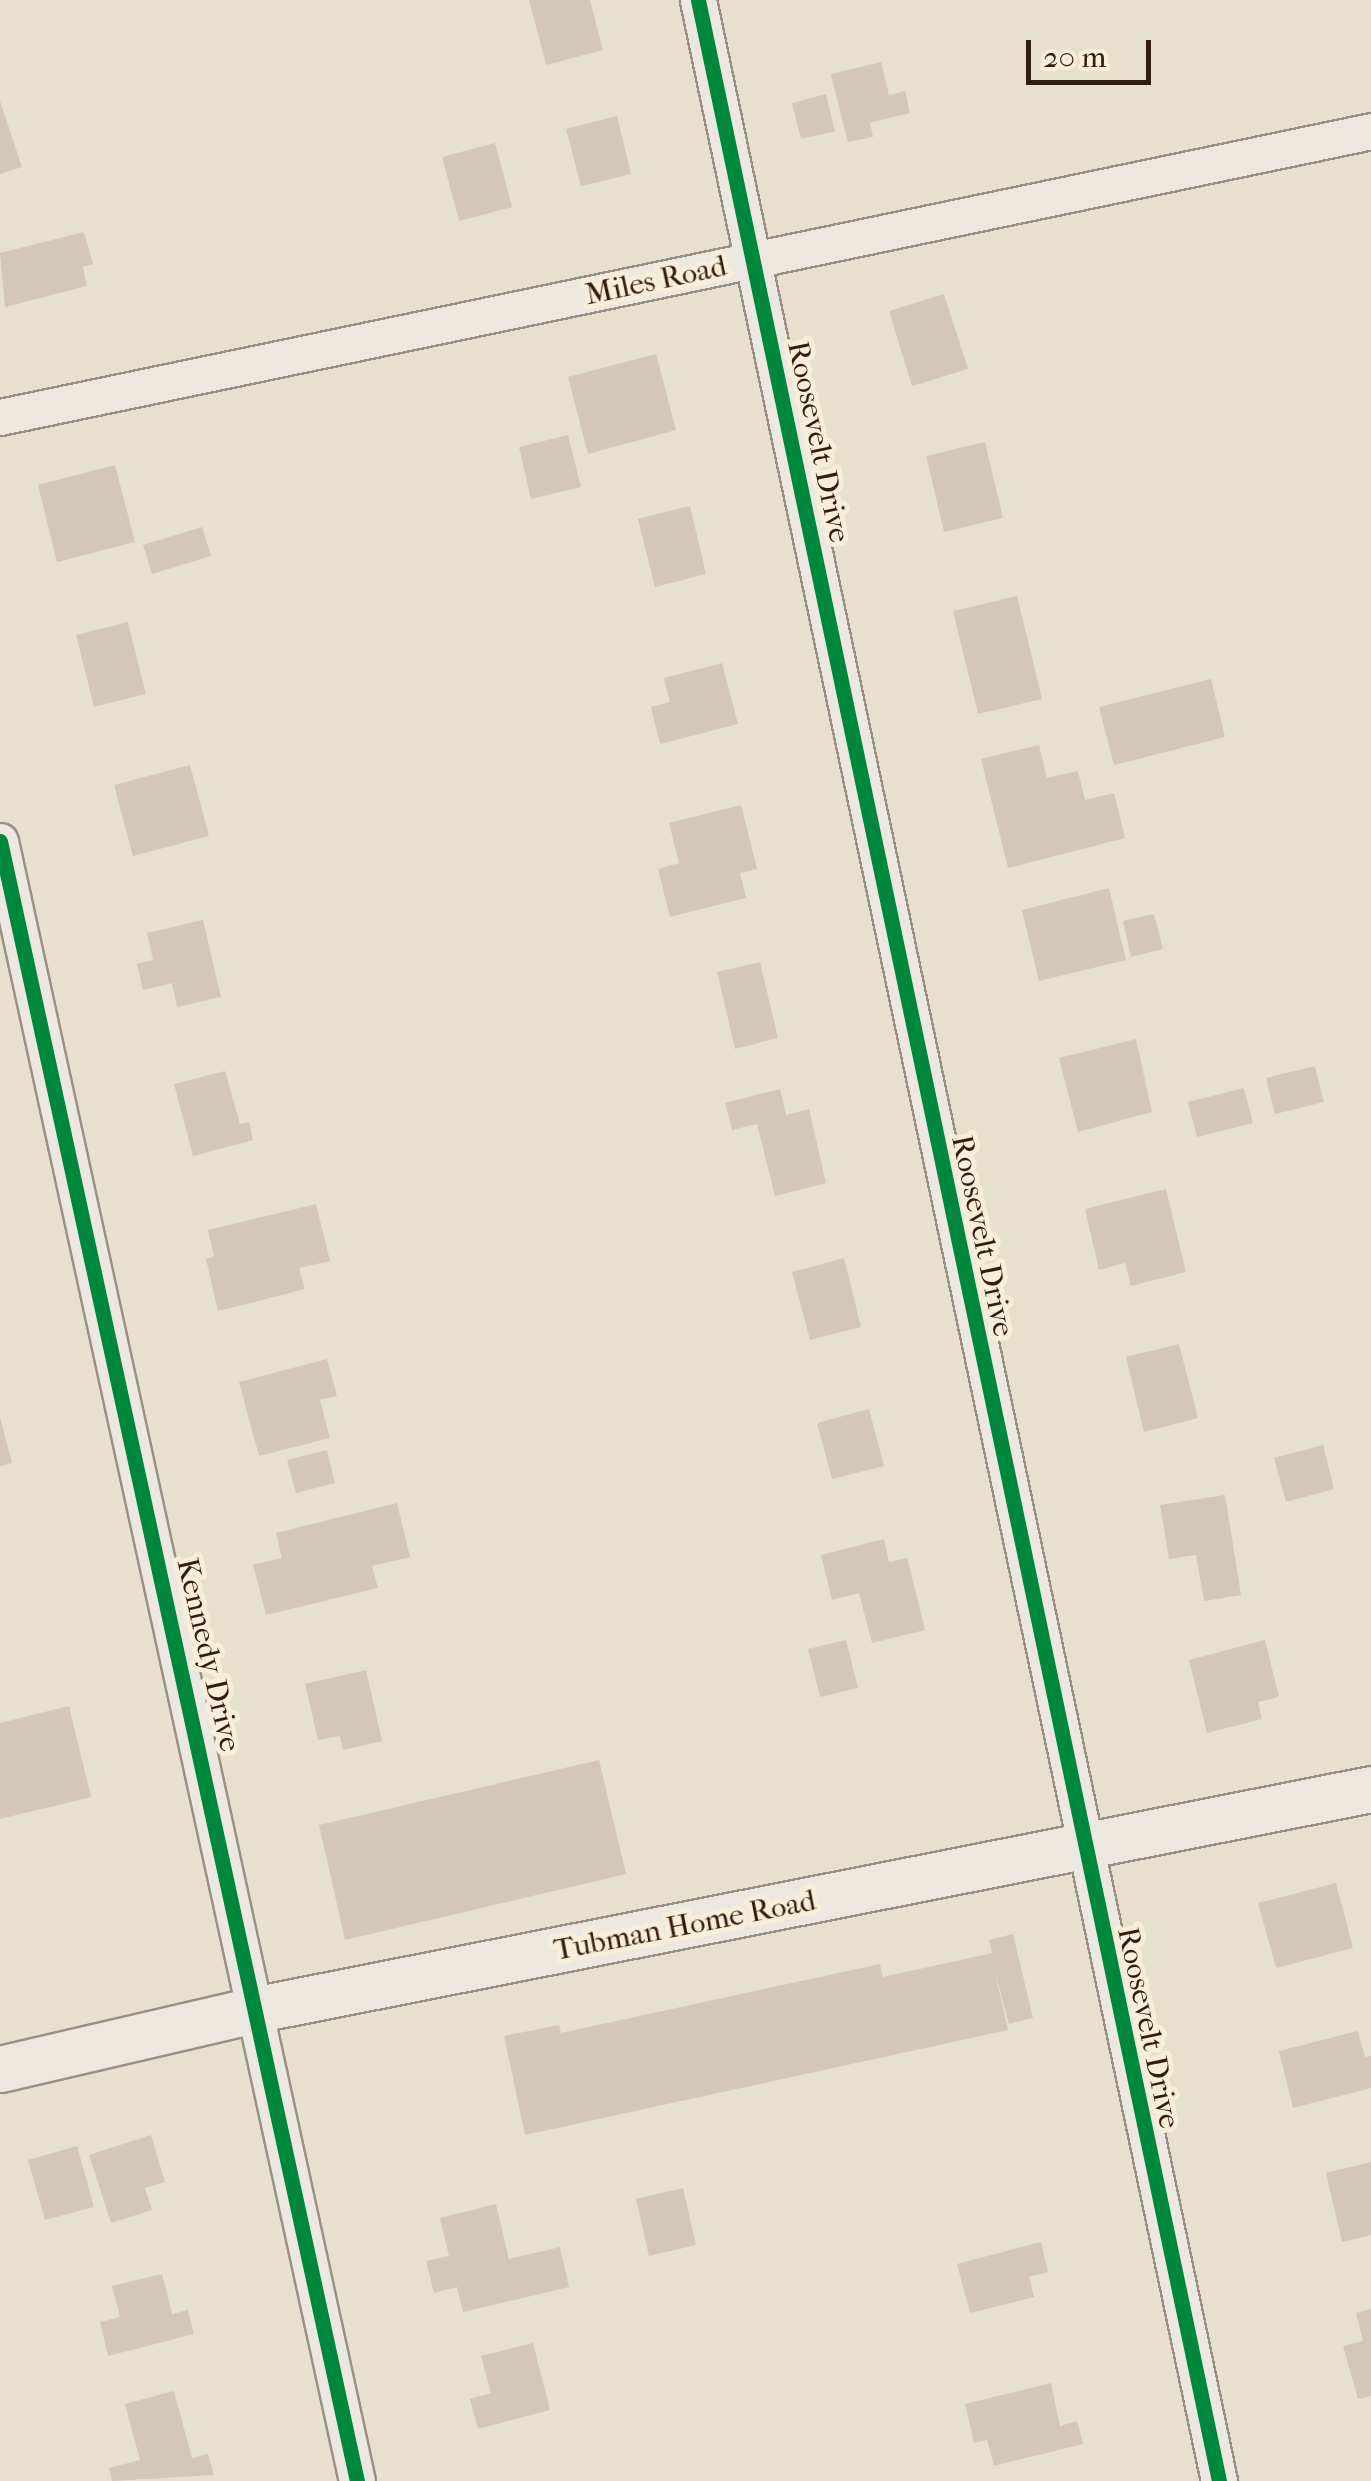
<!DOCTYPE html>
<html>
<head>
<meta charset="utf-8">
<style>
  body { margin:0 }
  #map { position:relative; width:1371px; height:2481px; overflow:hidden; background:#e8e0ce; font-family:"IM FELL French Canon",serif }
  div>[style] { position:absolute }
  .building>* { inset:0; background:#d4c6b8 }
  .roads { filter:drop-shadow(2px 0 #989085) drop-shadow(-2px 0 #989085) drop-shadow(0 2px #989085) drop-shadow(0 -2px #989085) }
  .minor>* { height:35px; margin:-17.5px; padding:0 17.5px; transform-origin:17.5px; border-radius:17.5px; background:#ece8e0 }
  .tertiary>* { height:45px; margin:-22.5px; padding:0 22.5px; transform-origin:22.5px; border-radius:22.5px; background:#ece8e0 }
  .cycleway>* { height:15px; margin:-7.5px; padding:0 7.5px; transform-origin:7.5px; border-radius:7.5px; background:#00873e }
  span { translate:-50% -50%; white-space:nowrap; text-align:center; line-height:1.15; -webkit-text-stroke:10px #f7edd9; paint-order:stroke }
  .street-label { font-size:30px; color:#321b11 }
  .scale { position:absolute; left:1026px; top:40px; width:125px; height:45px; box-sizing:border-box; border:5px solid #321b11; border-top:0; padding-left:12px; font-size:30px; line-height:35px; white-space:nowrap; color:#321b11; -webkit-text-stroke:8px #f7edd9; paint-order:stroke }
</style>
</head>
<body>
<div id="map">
  <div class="building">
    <div style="clip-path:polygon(529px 0,590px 0,603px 50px,546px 65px)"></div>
    <div style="clip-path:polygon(881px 62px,889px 95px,905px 91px,910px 113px,870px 123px,873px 137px,848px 142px,831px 74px)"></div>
    <div style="clip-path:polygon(826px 94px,835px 131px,801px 139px,792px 103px)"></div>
    <div style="clip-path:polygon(0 101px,22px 167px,0 174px)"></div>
    <div style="clip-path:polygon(617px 116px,631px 174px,581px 186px,566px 129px)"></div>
    <div style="clip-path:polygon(495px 143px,512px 207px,459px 221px,442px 157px)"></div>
    <div style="clip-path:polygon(84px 232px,93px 264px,83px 267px,87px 286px,5px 307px,0 253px)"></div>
    <div style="clip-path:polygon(944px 294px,968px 369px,912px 386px,889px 311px)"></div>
    <div style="clip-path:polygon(656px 354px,676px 430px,588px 454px,568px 377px)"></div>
    <div style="clip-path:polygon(568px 435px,581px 487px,531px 499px,519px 447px)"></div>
    <div style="clip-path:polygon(985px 442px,1003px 518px,944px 532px,926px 456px)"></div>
    <div style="clip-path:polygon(115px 465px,135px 542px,57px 562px,38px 485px)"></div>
    <div style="clip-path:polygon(690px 506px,706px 574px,655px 587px,638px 519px)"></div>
    <div style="clip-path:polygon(202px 527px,211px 556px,152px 574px,143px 545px)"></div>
    <div style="clip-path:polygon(1017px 596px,1042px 699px,978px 714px,953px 611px)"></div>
    <div style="clip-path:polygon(128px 622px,146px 694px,94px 707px,76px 635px)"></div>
    <div style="clip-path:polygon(722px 663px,738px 724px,660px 744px,651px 707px,670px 702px,664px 678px)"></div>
    <div style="clip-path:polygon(1211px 679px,1225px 737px,1114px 765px,1099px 707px)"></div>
    <div style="clip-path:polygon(1039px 745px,1047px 778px,1078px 771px,1085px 800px,1114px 793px,1125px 838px,1008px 868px,981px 759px)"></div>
    <div style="clip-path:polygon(190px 765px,209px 836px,133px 856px,114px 785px)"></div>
    <div style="clip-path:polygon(741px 805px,757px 869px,740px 873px,746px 898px,670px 917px,658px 869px,679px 863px,669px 823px)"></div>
    <div style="clip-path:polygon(1109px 888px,1126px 960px,1039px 981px,1022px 910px)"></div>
    <div style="clip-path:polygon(1154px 914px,1163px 949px,1131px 957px,1123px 921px)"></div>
    <div style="clip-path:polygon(203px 920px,221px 997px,177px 1007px,172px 983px,143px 990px,137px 964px,153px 960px,147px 933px)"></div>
    <div style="clip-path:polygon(760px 962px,778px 1038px,735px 1049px,717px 972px)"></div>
    <div style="clip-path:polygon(1136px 1039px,1152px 1112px,1078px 1132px,1059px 1058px)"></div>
    <div style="clip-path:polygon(1315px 1066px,1324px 1102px,1275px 1114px,1266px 1078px)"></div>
    <div style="clip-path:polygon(225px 1071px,240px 1124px,249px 1122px,253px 1140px,193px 1156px,174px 1084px)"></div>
    <div style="clip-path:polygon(1244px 1088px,1253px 1123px,1197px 1137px,1188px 1102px)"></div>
    <div style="clip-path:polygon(780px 1089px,786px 1115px,809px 1109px,826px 1183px,775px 1196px,757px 1124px,732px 1130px,725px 1103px)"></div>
    <div style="clip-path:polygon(1166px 1189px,1186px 1272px,1131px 1286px,1125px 1263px,1099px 1270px,1085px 1209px)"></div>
    <div style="clip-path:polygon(316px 1204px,330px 1261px,299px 1268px,305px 1289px,218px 1311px,206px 1259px,214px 1256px,208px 1230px)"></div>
    <div style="clip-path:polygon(844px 1258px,861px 1327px,810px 1340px,792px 1272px)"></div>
    <div style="clip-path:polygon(1179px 1344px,1198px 1418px,1144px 1432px,1126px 1357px)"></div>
    <div style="clip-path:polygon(327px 1359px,337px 1396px,320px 1400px,330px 1438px,259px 1456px,239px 1382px)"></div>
    <div style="clip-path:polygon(869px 1409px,884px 1466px,832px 1479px,817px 1423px)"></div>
    <div style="clip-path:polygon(0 1417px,12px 1463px,0 1466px)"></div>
    <div style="clip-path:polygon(1323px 1445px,1334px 1489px,1286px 1502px,1274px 1458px)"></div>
    <div style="clip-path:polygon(327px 1450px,335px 1483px,296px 1493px,287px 1460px)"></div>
    <div style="clip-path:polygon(1225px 1495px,1241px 1595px,1204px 1601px,1196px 1555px,1169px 1559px,1160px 1505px)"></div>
    <div style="clip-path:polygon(397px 1503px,410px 1557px,372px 1566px,378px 1588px,266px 1615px,253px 1565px,282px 1558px,276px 1533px)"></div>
    <div style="clip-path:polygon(884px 1539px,889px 1562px,907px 1558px,925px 1630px,872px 1643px,859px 1593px,832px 1600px,821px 1555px)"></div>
    <div style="clip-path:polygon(846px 1640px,858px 1688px,820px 1697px,808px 1649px)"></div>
    <div style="clip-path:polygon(1265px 1640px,1279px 1697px,1258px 1702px,1262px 1719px,1207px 1733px,1189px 1660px)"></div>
    <div style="clip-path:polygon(366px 1670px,382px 1741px,343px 1750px,340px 1736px,318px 1740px,305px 1684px)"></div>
    <div style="clip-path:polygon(69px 1706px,91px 1797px,0 1819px,0 1723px)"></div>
    <div style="clip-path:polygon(599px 1760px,626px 1874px,345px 1940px,319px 1825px)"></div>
    <div style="clip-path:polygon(1336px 1883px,1353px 1948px,1276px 1968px,1258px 1903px)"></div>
    <div style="clip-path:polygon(1013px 1934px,1033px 2018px,1009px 2024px,995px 1972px,1008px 2030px,525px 2135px,504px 2036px,559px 2025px,561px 2033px,880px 1964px,883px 1977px,992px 1953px,989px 1940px)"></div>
    <div style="clip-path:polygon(1358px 2031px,1365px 2057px,1371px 2056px,1371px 2088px,1293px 2108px,1279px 2051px)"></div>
    <div style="clip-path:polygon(151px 2135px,165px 2182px,145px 2188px,152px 2210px,111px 2223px,89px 2155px)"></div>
    <div style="clip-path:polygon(77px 2146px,94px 2207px,45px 2220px,28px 2160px)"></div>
    <div style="clip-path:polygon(1371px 2162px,1371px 2235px,1342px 2242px,1326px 2173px)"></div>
    <div style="clip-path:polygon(683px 2188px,696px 2245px,649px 2256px,636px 2199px)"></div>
    <div style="clip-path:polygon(496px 2204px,509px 2259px,560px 2247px,569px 2287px,463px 2312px,457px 2287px,434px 2293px,426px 2261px,449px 2256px,440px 2218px)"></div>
    <div style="clip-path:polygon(1041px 2242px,1048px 2272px,1029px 2277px,1034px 2297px,970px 2313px,957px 2264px)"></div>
    <div style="clip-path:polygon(162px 2274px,172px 2314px,188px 2310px,194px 2334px,108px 2356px,100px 2322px,120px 2317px,112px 2286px)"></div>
    <div style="clip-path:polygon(1371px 2309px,1371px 2396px,1358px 2399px,1343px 2346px,1363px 2341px,1356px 2313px)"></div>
    <div style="clip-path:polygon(533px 2343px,550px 2410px,478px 2429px,470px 2399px,491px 2393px,481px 2356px)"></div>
    <div style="clip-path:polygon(1051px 2383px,1060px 2426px,1077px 2421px,1083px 2444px,994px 2466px,987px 2440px,974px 2443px,965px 2404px)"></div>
    <div style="clip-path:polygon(174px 2391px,192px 2458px,208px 2454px,214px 2475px,112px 2481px,109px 2468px,140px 2460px,125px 2404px)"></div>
  </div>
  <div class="roads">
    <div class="minor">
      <div style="left:698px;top:0;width:2535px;rotate:78.14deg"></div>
      <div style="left:0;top:417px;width:1401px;rotate:-11.78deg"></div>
      <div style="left:0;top:841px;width:1678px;rotate:77.72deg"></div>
    </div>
    <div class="tertiary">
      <div style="left:0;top:2069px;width:265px;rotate:-13.1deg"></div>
      <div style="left:258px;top:2009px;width:1135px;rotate:-11.18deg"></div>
    </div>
  </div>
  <div class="cycleway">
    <div style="left:698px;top:0;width:2535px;rotate:78.14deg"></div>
    <div style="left:0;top:841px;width:1678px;rotate:77.72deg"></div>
  </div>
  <div class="street-label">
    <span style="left:656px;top:281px;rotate:-12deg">Miles Road</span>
    <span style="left:818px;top:442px;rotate:78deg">Roosevelt Drive</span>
    <span style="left:982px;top:1236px;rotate:78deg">Roosevelt Drive</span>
    <span style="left:208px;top:1655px;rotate:77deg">Kennedy Drive</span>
    <span style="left:685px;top:1926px;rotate:-11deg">Tubman Home Road</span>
    <span style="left:1148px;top:2028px;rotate:78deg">Roosevelt Drive</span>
  </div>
  <div class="scale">20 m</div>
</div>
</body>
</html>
